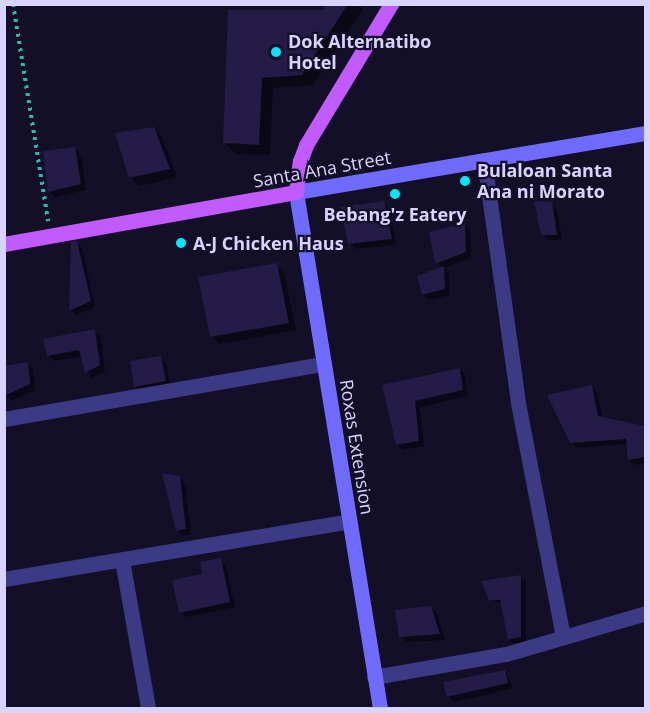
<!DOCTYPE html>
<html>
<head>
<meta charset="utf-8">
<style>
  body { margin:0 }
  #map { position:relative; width:650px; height:713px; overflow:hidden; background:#130f26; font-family:"Open Sans",sans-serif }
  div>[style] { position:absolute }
  .shadow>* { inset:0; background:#0007 }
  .building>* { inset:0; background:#241b47 }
  .path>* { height:4px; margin-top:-2px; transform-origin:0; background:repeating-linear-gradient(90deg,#2fb8b0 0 3px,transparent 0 7.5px) }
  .street>* { height:15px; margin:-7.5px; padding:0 7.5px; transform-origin:7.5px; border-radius:7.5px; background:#3d3a85 }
  .secondary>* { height:15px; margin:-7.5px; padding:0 7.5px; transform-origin:7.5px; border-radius:7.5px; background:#6f6bff }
  .primary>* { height:15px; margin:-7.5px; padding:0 7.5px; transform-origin:7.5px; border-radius:7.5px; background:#c25bff }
  .dots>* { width:16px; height:16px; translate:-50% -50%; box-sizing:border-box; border:3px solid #130f26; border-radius:50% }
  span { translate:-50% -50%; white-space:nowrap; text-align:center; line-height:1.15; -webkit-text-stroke:4.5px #130f26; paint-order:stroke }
  .poi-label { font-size:18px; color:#d9d4ff; font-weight:700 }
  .left { translate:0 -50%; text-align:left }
  .street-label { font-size:18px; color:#d9d4ff }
  .frame { position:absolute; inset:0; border:6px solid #d9d4ff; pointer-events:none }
</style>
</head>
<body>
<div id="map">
  <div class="shadow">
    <div style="clip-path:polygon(326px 4px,359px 4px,363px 9px,313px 85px,273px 88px,270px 155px,236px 154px,225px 143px,230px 12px,325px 12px)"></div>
    <div style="clip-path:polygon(153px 129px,162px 137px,177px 177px,139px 186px,130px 177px)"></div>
    <div style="clip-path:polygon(75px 149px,81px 155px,86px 190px,55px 197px,49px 191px)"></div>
    <div style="clip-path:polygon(383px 203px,389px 209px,396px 244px,356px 249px,350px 243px)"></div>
    <div style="clip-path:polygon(551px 204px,557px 209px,562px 240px,548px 240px,543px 234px)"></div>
    <div style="clip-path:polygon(465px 224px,470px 230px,471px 258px,444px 268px,449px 273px,450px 295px,429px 300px,423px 295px,442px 268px,437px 263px)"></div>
    <div style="clip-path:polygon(76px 243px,82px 248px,95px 307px,76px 315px,71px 310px)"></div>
    <div style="clip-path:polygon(276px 264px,284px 272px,296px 330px,219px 344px,212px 336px)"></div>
    <div style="clip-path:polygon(95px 331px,101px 336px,105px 371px,91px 378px,82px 356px,54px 361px,49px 355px)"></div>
    <div style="clip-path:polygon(160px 358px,166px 363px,171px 387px,141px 392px,135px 386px)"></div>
    <div style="clip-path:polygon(27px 363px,33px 369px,35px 390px,11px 401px,5px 395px)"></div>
    <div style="clip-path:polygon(460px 369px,465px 375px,468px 396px,420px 407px,424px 446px,403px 450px,397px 444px,384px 387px)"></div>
    <div style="clip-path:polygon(592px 387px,597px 392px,603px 419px,646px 428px,646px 463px,635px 465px,630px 460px,628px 444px,577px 448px,571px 442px)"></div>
    <div style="clip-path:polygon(179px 477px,185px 483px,191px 534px,183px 536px,177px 530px)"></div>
    <div style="clip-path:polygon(220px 560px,226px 566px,235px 607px,186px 617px,180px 612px,204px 575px)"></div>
    <div style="clip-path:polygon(521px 577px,526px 582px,526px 642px,514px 644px,509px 640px,502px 604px,490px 599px)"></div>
    <div style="clip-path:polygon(431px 607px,437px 613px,445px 640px,407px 642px,401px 636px)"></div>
    <div style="clip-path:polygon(505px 671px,513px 688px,454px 702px,448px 696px)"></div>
  </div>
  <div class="building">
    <div style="clip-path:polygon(325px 4px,348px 4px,302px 75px,262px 78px,259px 145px,223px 143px,228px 10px,324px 10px)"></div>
    <div style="clip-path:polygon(154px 127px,170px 169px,129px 178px,115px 133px)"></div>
    <div style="clip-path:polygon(75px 147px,81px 184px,48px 192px,43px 151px)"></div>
    <div style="clip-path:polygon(384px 201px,392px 239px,348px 244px,340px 207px)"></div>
    <div style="clip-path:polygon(534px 201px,552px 202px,557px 235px,541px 235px)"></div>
    <div style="clip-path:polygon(465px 223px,466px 252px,435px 264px,429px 232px)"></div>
    <div style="clip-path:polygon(77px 241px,91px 301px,69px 311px,71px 242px)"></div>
    <div style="clip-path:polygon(277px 263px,289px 323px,210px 337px,198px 277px)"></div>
    <div style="clip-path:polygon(444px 266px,445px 289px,422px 295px,417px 276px)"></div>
    <div style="clip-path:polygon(95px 329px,100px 365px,85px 373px,79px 350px,47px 356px,43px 339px)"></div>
    <div style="clip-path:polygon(161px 356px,166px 381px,134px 387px,130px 361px)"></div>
    <div style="clip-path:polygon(28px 362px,30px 384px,4px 396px,4px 366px)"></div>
    <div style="clip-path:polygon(460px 368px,463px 390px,415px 401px,419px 441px,396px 445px,382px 385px)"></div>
    <div style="clip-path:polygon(592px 385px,598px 416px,645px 426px,645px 457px,628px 460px,626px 439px,570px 443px,547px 395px)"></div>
    <div style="clip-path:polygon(162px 473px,180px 476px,186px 529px,176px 531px)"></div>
    <div style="clip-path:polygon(221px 558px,230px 602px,179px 613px,172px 580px,202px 574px,200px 562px)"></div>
    <div style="clip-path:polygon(521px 575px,521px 637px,508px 640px,500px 600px,489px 600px,481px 581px)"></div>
    <div style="clip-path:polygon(431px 606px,440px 634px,399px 637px,395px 610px)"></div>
    <div style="clip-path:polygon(505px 670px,508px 683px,447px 697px,443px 682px)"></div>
  </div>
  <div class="path">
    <div style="left:13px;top:4px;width:220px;rotate:80.8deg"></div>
  </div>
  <div class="street">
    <div style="left:484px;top:160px;width:245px;rotate:82deg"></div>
    <div style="left:518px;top:403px;width:238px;rotate:79.1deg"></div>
    <div style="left:4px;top:419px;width:325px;rotate:-9.8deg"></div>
    <div style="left:122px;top:560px;width:150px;rotate:80deg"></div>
    <div style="left:4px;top:579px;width:350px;rotate:-9.5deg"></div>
    <div style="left:374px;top:677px;width:134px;rotate:-9.9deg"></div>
    <div style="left:506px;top:654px;width:146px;rotate:-16.3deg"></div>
  </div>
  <div class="secondary">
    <div style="left:380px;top:708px;width:523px;rotate:-99.25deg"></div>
    <div style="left:296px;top:192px;width:355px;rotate:-9.6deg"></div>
  </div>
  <div class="primary">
    <div style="left:4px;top:244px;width:297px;rotate:-10.1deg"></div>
    <div style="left:296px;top:192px;width:31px;rotate:-83deg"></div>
    <div style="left:300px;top:161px;width:17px;rotate:-69deg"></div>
    <div style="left:306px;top:145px;width:165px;rotate:-58.9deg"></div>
  </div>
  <div class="dots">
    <div style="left:276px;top:52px;background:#00e5ff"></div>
    <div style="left:465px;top:181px;background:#00e5ff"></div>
    <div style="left:395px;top:194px;background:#00e5ff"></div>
    <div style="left:181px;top:243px;background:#00e5ff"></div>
  </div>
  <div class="poi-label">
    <span class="left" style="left:288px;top:52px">Dok Alternatibo<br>Hotel</span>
    <span class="left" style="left:477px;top:181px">Bulaloan Santa<br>Ana ni Morato</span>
    <span style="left:395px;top:214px">Bebang'z Eatery</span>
    <span class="left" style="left:193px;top:243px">A-J Chicken Haus</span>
  </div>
  <div class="street-label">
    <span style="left:322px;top:169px;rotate:-10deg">Santa Ana Street</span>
    <span style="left:357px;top:447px;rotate:81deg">Roxas Extension</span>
  </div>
  <div class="frame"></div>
</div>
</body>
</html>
